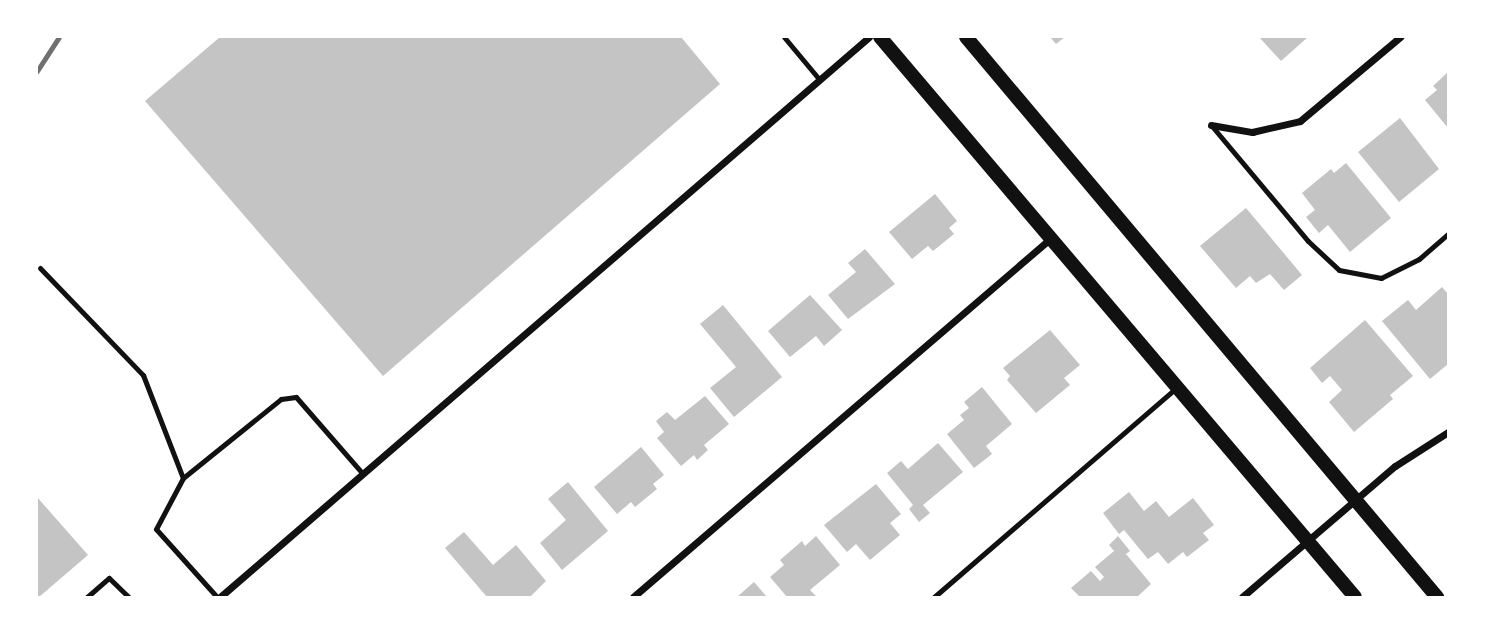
<!DOCTYPE html>
<html>
<head>
<meta charset="utf-8">
<style>
  body { margin:0 }
  #map { position:relative; width:1485px; height:634px; overflow:hidden; background:#fff; font-family:"DejaVu Sans",sans-serif }
  div>[style] { position:absolute }
  .building>* { inset:0; background:#c4c4c4 }
  .service>* { height:5px; margin:-2.5px; padding:0 2.5px; transform-origin:2.5px; border-radius:2.5px; background:#111 }
  .minor>* { height:7px; margin:-3.5px; padding:0 3.5px; transform-origin:3.5px; border-radius:3.5px; background:#111 }
  .secondary>* { height:14px; margin:-7px; padding:0 7px; transform-origin:7px; border-radius:7px; background:#111 }
  .rail>* { height:5px; margin:-2.5px; padding:0 2.5px; transform-origin:2.5px; border-radius:2.5px; background:#707070 }
  span { translate:-50% -50%; white-space:nowrap; text-align:center; line-height:1.15; -webkit-text-stroke:5px #fff; paint-order:stroke }
  .frame { position:absolute; inset:0; border:38px solid #fff; pointer-events:none }
</style>
</head>
<body>
<div id="map">
  <div class="building">
    <div style="clip-path:polygon(220px 37px,681px 37px,720px 84px,383px 376px,145px 101px)"></div>
    <div style="clip-path:polygon(1050px 37px,1065px 37px,1056px 44px)"></div>
    <div style="clip-path:polygon(1259px 37px,1308px 37px,1281px 61px)"></div>
    <div style="clip-path:polygon(1448px 72px,1448px 128px,1425px 100px,1437px 90px,1433px 86px)"></div>
    <div style="clip-path:polygon(1400px 118px,1439px 169px,1399px 202px,1358px 152px)"></div>
    <div style="clip-path:polygon(1346px 163px,1391px 218px,1350px 252px,1328px 225px,1319px 233px,1306px 217px,1315px 210px,1302px 193px,1331px 169px,1334px 173px)"></div>
    <div style="clip-path:polygon(935px 194px,957px 221px,949px 228px,954px 234px,933px 251px,928px 246px,912px 259px,889px 232px)"></div>
    <div style="clip-path:polygon(1246px 208px,1302px 275px,1284px 290px,1270px 274px,1256px 283px,1250px 276px,1236px 288px,1200px 246px)"></div>
    <div style="clip-path:polygon(865px 249px,895px 284px,848px 319px,828px 295px,856px 272px,848px 263px)"></div>
    <div style="clip-path:polygon(1442px 287px,1448px 294px,1448px 364px,1430px 379px,1382px 321px,1408px 300px,1416px 310px)"></div>
    <div style="clip-path:polygon(810px 295px,842px 330px,824px 346px,816px 336px,790px 357px,768px 331px)"></div>
    <div style="clip-path:polygon(723px 305px,782px 377px,734px 417px,710px 388px,736px 367px,700px 324px)"></div>
    <div style="clip-path:polygon(1365px 320px,1413px 376px,1390px 395px,1393px 399px,1354px 432px,1329px 402px,1342px 390px,1330px 376px,1322px 383px,1310px 368px)"></div>
    <div style="clip-path:polygon(1050px 330px,1080px 365px,1064px 378px,1070px 385px,1036px 413px,1007px 380px,1010px 376px,1003px 368px)"></div>
    <div style="clip-path:polygon(982px 387px,1012px 424px,986px 446px,992px 454px,974px 468px,947px 434px,964px 420px,960px 415px,969px 408px,964px 402px)"></div>
    <div style="clip-path:polygon(705px 396px,729px 424px,704px 445px,708px 450px,697px 460px,694px 455px,681px 466px,657px 438px,664px 432px,656px 421px,667px 412px,675px 420px)"></div>
    <div style="clip-path:polygon(938px 443px,963px 472px,923px 505px,930px 513px,919px 522px,909px 509px,913px 505px,887px 473px,901px 461px,908px 469px)"></div>
    <div style="clip-path:polygon(641px 447px,664px 475px,653px 484px,657px 489px,635px 507px,631px 502px,617px 514px,594px 487px)"></div>
    <div style="clip-path:polygon(568px 482px,608px 531px,562px 570px,540px 543px,566px 520px,548px 499px)"></div>
    <div style="clip-path:polygon(876px 484px,901px 514px,890px 523px,900px 535px,870px 560px,856px 544px,847px 552px,824px 525px)"></div>
    <div style="clip-path:polygon(1129px 492px,1144px 511px,1156px 501px,1169px 517px,1193px 498px,1214px 525px,1203px 533px,1209px 540px,1187px 557px,1183px 552px,1168px 564px,1158px 552px,1148px 559px,1124px 530px,1119px 534px,1103px 513px)"></div>
    <div style="clip-path:polygon(37px 497px,88px 555px,39px 597px,37px 597px)"></div>
    <div style="clip-path:polygon(464px 532px,493px 565px,516px 545px,546px 581px,530px 597px,487px 597px,445px 548px)"></div>
    <div style="clip-path:polygon(816px 536px,840px 565px,810px 590px,817px 597px,787px 597px,770px 577px,784px 565px,780px 560px,802px 541px,805px 546px)"></div>
    <div style="clip-path:polygon(1118px 536px,1130px 551px,1126px 554px,1151px 584px,1137px 597px,1080px 597px,1071px 588px,1091px 571px,1100px 581px,1104px 577px,1095px 567px,1114px 551px,1109px 545px)"></div>
    <div style="clip-path:polygon(754px 582px,767px 597px,737px 597px)"></div>
  </div>
  <div class="service">
    <div style="left:784px;top:37px;width:55px;rotate:50.2deg"></div>
    <div style="left:1211px;top:125px;width:151px;rotate:50.1deg"></div>
    <div style="left:1308px;top:241px;width:42px;rotate:43.1deg"></div>
    <div style="left:1339px;top:270px;width:43px;rotate:10.8deg"></div>
    <div style="left:1381px;top:278px;width:42px;rotate:-26.6deg"></div>
    <div style="left:1419px;top:259px;width:38px;rotate:-41deg"></div>
    <div style="left:40px;top:268px;width:149px;rotate:46.1deg"></div>
    <div style="left:143px;top:375px;width:110px;rotate:68.8deg"></div>
    <div style="left:87px;top:597px;width:29px;rotate:-41deg"></div>
    <div style="left:109px;top:578px;width:28px;rotate:44deg"></div>
    <div style="left:217px;top:597px;width:91px;rotate:-131.9deg"></div>
    <div style="left:156px;top:529px;width:58px;rotate:-62.1deg"></div>
    <div style="left:183px;top:478px;width:126px;rotate:-38.9deg"></div>
    <div style="left:281px;top:399px;width:15px;rotate:-8deg"></div>
    <div style="left:296px;top:397px;width:102px;rotate:49deg"></div>
    <div style="left:934px;top:597px;width:318px;rotate:-40.8deg"></div>
  </div>
  <div class="minor">
    <div style="left:1211px;top:125px;width:42px;rotate:9.7deg"></div>
    <div style="left:1252px;top:132px;width:49px;rotate:-12.9deg"></div>
    <div style="left:1300px;top:121px;width:131px;rotate:-40deg"></div>
    <div style="left:220px;top:597px;width:857px;rotate:-40.79deg"></div>
    <div style="left:633px;top:597px;width:551px;rotate:-40.66deg"></div>
    <div style="left:1242px;top:597px;width:201px;rotate:-40.6deg"></div>
    <div style="left:1395px;top:466px;width:63px;rotate:-32.7deg"></div>
  </div>
  <div class="secondary">
    <div style="left:880px;top:37px;width:734px;rotate:49.69deg"></div>
    <div style="left:966px;top:37px;width:732px;rotate:49.93deg"></div>
  </div>
  <div class="rail">
    <div style="left:37px;top:71px;width:40px;rotate:-57.1deg"></div>
  </div>
  <div class="frame"></div>
</div>
</body>
</html>
